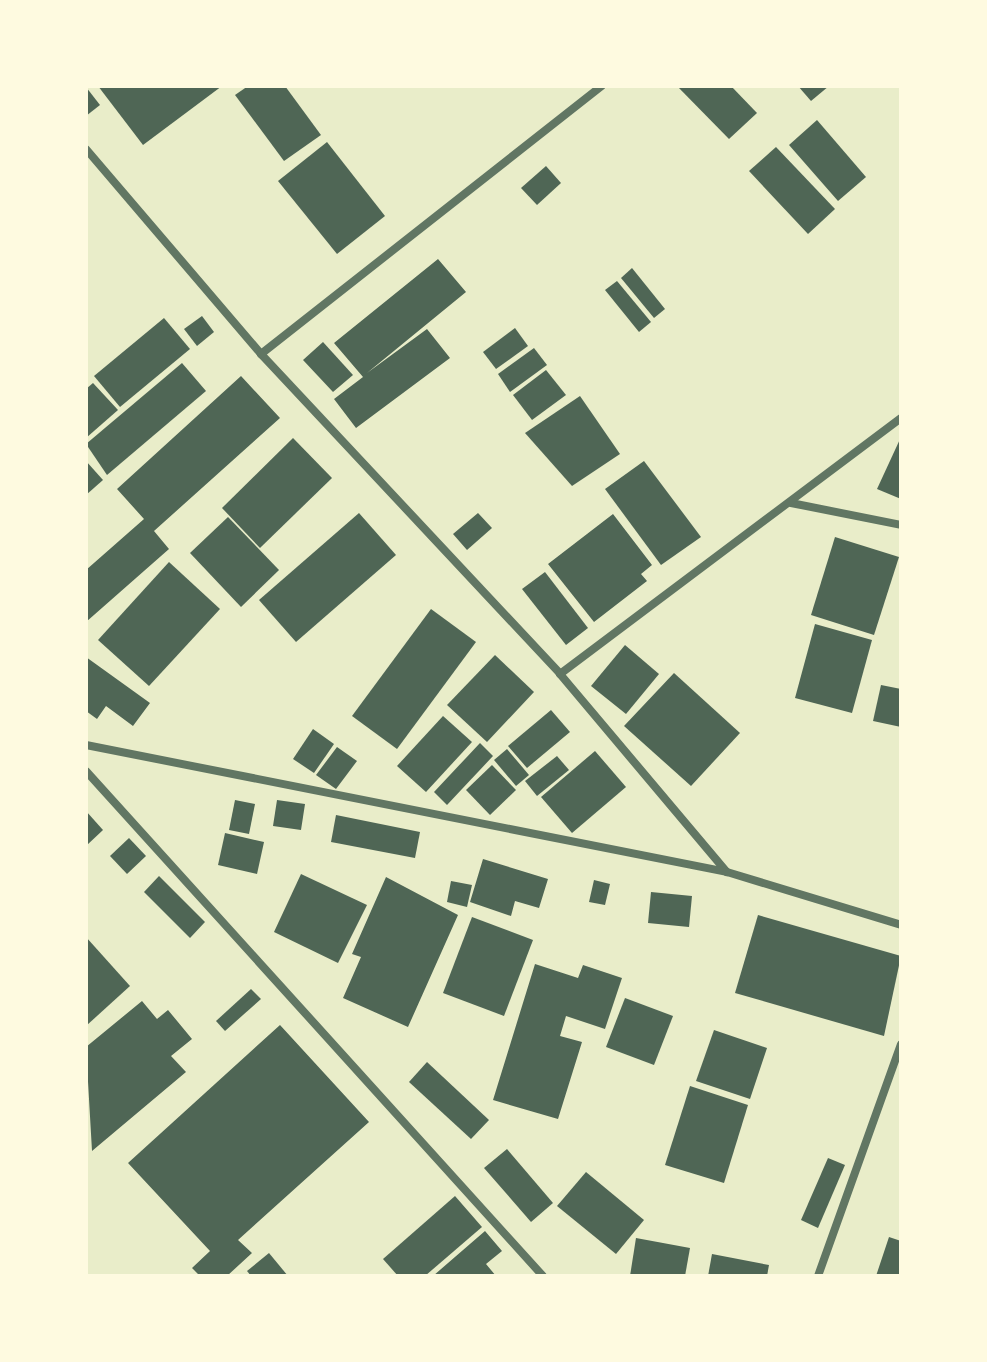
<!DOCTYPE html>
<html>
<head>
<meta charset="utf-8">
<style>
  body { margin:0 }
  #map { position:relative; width:987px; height:1362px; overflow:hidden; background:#e9edc9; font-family:"Archivo Narrow",sans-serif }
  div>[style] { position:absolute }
  .building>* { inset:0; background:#4f6655 }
  .minor>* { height:8px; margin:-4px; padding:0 4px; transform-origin:4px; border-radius:4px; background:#617663 }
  span { translate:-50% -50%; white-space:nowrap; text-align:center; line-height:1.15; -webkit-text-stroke:6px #fefae0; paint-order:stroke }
  .frame { position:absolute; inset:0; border:88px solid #fefae0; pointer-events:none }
</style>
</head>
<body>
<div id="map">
  <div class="building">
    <div style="clip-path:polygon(98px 86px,222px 86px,143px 145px)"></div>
    <div style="clip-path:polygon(248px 86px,285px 86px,321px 135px,284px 161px,235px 95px)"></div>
    <div style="clip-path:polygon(677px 86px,731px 86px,757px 113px,729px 139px)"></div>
    <div style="clip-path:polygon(798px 86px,829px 86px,811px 101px)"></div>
    <div style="clip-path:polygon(86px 87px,100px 105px,86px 116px)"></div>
    <div style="clip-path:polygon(817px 120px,866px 177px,838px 201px,789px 145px)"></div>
    <div style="clip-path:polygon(327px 142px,385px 216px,337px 254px,278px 181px)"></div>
    <div style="clip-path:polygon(776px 147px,835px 209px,808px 234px,749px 171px)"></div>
    <div style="clip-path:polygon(546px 166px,561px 183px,537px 205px,521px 188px)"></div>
    <div style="clip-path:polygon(438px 259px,466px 292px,367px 373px,427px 329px,450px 358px,356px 428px,334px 399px,363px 377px,334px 343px)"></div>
    <div style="clip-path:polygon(632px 268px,665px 309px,654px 318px,621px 278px)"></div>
    <div style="clip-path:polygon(617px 281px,651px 322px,639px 332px,605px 290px)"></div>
    <div style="clip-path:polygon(202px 316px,214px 332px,197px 346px,184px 329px)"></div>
    <div style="clip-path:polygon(164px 318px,190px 349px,120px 407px,94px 376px)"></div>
    <div style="clip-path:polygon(515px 328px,528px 346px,496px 369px,483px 352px)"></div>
    <div style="clip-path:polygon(323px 342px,353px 375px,333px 392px,303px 360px)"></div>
    <div style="clip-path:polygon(534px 348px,547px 365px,510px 392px,498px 374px)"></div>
    <div style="clip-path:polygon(182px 363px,206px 391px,107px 475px,86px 444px)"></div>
    <div style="clip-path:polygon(546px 370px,566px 395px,532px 420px,513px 395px)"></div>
    <div style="clip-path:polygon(241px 376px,280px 418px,154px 531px,169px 549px,86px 622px,86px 570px,144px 519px,117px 489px)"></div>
    <div style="clip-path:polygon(93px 383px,118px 410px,86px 438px,86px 389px)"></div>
    <div style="clip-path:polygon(580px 396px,620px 454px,572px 486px,525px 433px)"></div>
    <div style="clip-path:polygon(901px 437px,901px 499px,877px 489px)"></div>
    <div style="clip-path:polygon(293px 438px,332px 478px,260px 548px,222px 508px)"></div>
    <div style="clip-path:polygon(86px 461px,103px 480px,86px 495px)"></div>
    <div style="clip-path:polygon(644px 461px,701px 537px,661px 565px,605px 489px)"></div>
    <div style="clip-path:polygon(359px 513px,396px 555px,296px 642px,259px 600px)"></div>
    <div style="clip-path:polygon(478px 513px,492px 528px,467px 550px,453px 534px)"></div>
    <div style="clip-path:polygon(613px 514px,652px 565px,641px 574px,647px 581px,594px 622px,548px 564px)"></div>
    <div style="clip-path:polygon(228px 517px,279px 570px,241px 607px,190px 553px)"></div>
    <div style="clip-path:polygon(835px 537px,899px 557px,874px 635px,811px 615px)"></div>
    <div style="clip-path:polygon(169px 562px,220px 609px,149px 686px,98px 640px)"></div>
    <div style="clip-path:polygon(545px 572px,588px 628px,566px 645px,522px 589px)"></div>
    <div style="clip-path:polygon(431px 609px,476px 642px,397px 749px,352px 716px)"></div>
    <div style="clip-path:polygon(815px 624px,872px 640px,852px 713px,795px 698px)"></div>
    <div style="clip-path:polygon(625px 645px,659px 674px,626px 714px,591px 686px)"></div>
    <div style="clip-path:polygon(495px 655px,534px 692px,487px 742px,447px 705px)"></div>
    <div style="clip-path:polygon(86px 657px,150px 703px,133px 726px,106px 706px,97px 719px,86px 711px)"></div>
    <div style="clip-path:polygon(674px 673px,740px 733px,691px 786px,624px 726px)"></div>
    <div style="clip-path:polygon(881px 685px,901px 689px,901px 727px,873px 721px)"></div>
    <div style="clip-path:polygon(551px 710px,570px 732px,527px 768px,508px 746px)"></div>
    <div style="clip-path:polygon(443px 716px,472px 742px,426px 792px,397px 766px)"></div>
    <div style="clip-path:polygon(313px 729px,334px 744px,314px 773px,293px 759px)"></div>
    <div style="clip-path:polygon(480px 743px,493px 756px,447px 805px,434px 792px)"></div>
    <div style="clip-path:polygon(337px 747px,357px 761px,336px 789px,316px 775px)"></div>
    <div style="clip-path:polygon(507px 749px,529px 775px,516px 786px,494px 760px)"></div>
    <div style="clip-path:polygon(595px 751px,626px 787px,572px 833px,541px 797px)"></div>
    <div style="clip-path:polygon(557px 756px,569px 770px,537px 796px,525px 781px)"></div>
    <div style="clip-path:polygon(492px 765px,516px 790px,490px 815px,466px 790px)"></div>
    <div style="clip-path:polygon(235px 800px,255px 804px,249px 834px,229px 830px)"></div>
    <div style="clip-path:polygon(277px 800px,305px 804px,301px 830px,273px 826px)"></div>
    <div style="clip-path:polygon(86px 811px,103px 830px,86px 846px)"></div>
    <div style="clip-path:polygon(336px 815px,420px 832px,415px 858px,331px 842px)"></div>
    <div style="clip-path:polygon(225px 833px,264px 842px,257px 874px,218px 865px)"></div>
    <div style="clip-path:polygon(129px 838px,146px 856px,127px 874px,110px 856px)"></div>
    <div style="clip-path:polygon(483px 859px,548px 879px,539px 908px,515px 901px,511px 916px,470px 902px)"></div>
    <div style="clip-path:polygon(301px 874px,367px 905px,338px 963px,274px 932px)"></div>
    <div style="clip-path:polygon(159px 876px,205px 922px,190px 938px,144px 892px)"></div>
    <div style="clip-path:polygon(386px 877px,458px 915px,408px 1027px,343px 998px,361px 957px,352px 954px)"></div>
    <div style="clip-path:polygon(594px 880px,610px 884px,605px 905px,589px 902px)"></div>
    <div style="clip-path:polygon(451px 881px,472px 885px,467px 907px,447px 902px)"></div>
    <div style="clip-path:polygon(651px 892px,692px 896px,689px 927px,648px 923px)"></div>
    <div style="clip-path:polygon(758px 915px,901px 956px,884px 1036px,735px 993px)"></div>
    <div style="clip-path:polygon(472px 917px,533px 940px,504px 1016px,443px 993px)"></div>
    <div style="clip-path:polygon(86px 937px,130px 986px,86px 1026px)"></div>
    <div style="clip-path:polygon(535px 964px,578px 978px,583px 965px,622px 978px,605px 1029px,566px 1016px,560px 1036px,582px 1042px,558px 1119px,493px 1100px)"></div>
    <div style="clip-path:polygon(251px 989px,261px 999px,225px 1031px,216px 1021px)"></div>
    <div style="clip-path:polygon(625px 998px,673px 1016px,654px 1065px,606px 1047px)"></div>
    <div style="clip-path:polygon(142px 1001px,157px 1019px,168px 1010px,192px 1039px,171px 1056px,186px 1072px,92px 1151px,86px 1047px)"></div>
    <div style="clip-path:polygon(280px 1025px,369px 1122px,238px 1240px,252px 1253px,227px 1276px,200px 1276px,192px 1268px,210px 1251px,128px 1163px)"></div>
    <div style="clip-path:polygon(714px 1030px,767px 1048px,750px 1099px,696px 1081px)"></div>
    <div style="clip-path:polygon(427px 1062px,489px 1120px,471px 1139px,409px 1082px)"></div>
    <div style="clip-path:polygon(690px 1086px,748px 1105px,724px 1183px,665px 1165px)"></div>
    <div style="clip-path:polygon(507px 1149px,553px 1203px,531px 1222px,484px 1168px)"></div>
    <div style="clip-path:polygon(828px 1158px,845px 1165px,818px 1228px,801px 1220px)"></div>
    <div style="clip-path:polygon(586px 1172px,644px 1220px,616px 1254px,557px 1206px)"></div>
    <div style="clip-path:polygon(455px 1196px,482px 1227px,425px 1276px,398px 1276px,383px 1259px)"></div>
    <div style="clip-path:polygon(485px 1231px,502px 1251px,486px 1264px,496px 1276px,433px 1276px)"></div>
    <div style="clip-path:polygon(889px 1237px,901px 1241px,901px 1276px,876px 1276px)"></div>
    <div style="clip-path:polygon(636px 1238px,690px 1248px,685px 1276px,630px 1276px)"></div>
    <div style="clip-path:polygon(269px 1253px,288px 1276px,251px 1276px,247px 1271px)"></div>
    <div style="clip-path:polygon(712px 1254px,769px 1265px,767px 1276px,708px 1276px)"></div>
  </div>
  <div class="minor">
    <div style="left:86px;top:149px;width:270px;rotate:49.5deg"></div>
    <div style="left:261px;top:354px;width:438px;rotate:46.9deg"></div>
    <div style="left:560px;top:674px;width:259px;rotate:49.9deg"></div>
    <div style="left:261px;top:354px;width:434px;rotate:-38.2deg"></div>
    <div style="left:791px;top:503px;width:112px;rotate:11.3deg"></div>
    <div style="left:560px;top:674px;width:426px;rotate:-36.9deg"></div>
    <div style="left:86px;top:745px;width:653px;rotate:11.21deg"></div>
    <div style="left:727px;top:872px;width:182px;rotate:16.9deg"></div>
    <div style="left:86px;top:771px;width:681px;rotate:47.86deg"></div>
    <div style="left:818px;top:1276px;width:246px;rotate:-70.3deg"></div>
  </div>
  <div class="frame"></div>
</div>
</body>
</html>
